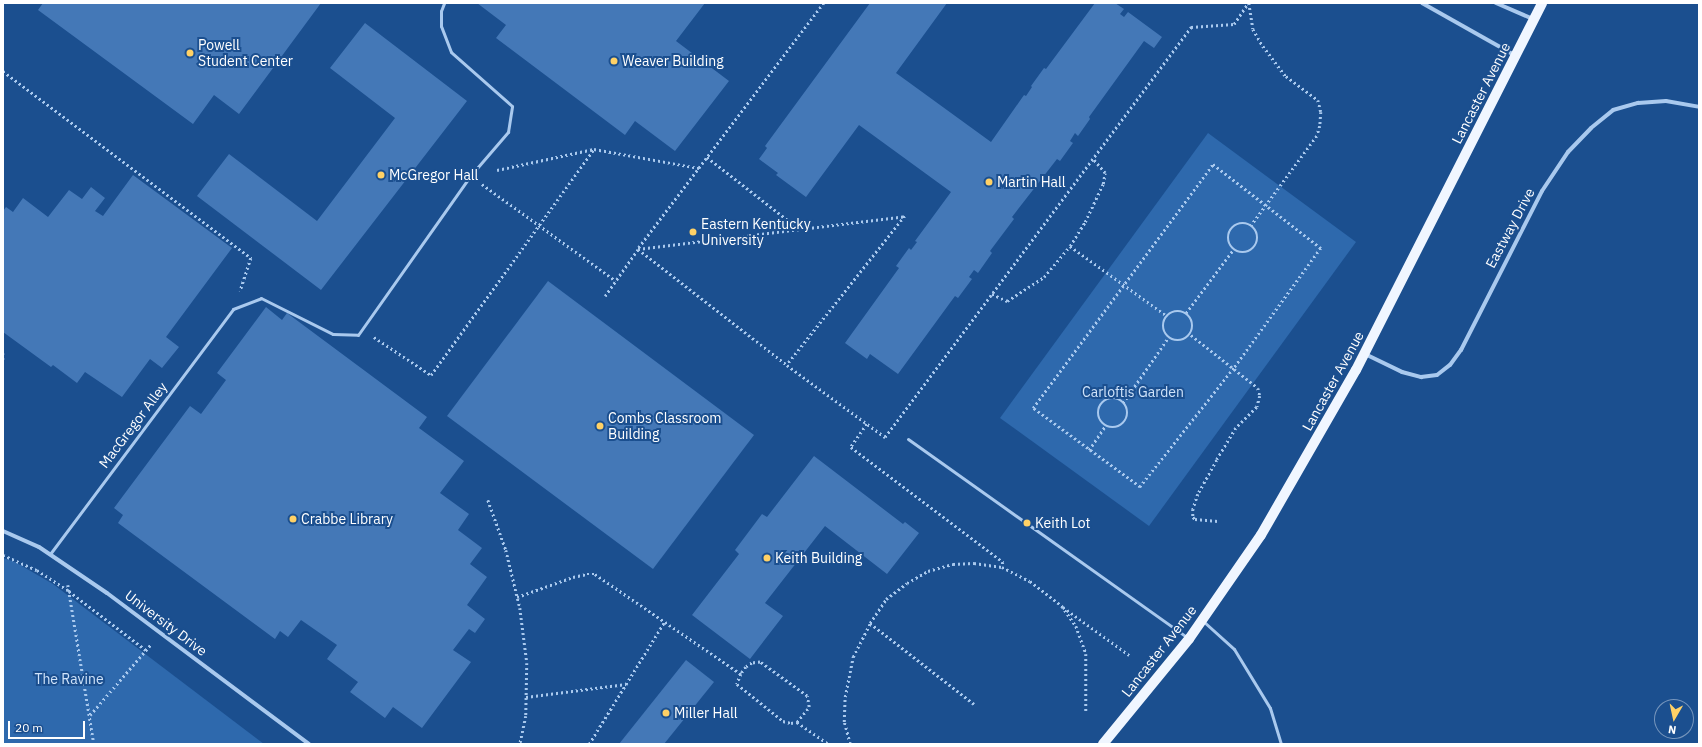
<!DOCTYPE html>
<html>
<head>
<meta charset="utf-8">
<style>
  body { margin:0 }
  #map { position:relative; width:1702px; height:747px; overflow:hidden; background:#1b4f8f; font-family:"IBM Plex Sans",sans-serif }
  div>[style] { position:absolute }
  .green>* { inset:0; background:#2e69ad }
  .building>* { inset:0; background:#4478b7 }
  .path>* { height:2.5px; margin-top:-1.25px; transform-origin:0; background:repeating-linear-gradient(90deg,#a9c9ee 0 2px,transparent 0 5px) }
  .path>.ring { margin:-1.25px; padding:0; box-sizing:content-box; background:none; border:2.5px solid #a9c9ee; border-radius:50% }
  .lane>* { height:3px; margin:-1.5px; padding:0 1.5px; transform-origin:1.5px; border-radius:1.5px; background:#a9c9ee }
  .street>* { height:4px; margin:-2px; padding:0 2px; transform-origin:2px; border-radius:2px; background:#a9c9ee }
  .primary>* { height:10px; margin:-5px; padding:0 5px; transform-origin:5px; border-radius:5px; background:#f0f6ff }
  .dots>* { width:11px; height:11px; translate:-50% -50%; box-sizing:border-box; border:2px solid #1b4f8f; border-radius:50% }
  span { translate:-50% -50%; white-space:nowrap; text-align:center; line-height:1.15; -webkit-text-stroke:4px #1b4f8f; paint-order:stroke }
  .poi-label { font-size:14px; color:#fff }
  .left { translate:0 -50%; text-align:left }
  .street-label { font-size:14px; color:#fff }
  .park-label { font-size:14px; color:#cfe3fa }
  .frame { position:absolute; inset:0; border:4px solid #fff; pointer-events:none }
  .north { position:absolute; left:1654px; top:699px; width:40px; height:40px; box-sizing:border-box; background:#1b4f8f; border:1px solid #7695bc; border-radius:50%; rotate:189deg; font-size:11px; font-weight:700; line-height:16px; text-align:center; color:#fff }
  .north::after { content:''; display:block; margin:auto; width:14px; height:18px; background:#ffd166; clip-path:polygon(50% 0,100% 100%,50% 72%,0 100%) }
  .scale { position:absolute; left:8px; top:721px; width:77px; height:18px; box-sizing:border-box; border:2px solid #fff; border-top:0; padding-left:5px; font-size:12px; line-height:14px; white-space:nowrap; color:#fff; -webkit-text-stroke:3px #1b4f8f; paint-order:stroke }
</style>
</head>
<body>
<div id="map">
  <div class="green">
    <div style="clip-path:polygon(1208px 133px,1356px 242px,1149px 526px,1000px 418px)"></div>
    <div style="clip-path:polygon(3px 558px,15px 562px,53px 584px,264px 744px,3px 744px)"></div>
  </div>
  <div class="building">
    <div style="clip-path:polygon(43px 3px,321px 3px,239px 114px,214px 95px,193px 124px,38px 10px)"></div>
    <div style="clip-path:polygon(477px 3px,705px 3px,676px 41px,729px 81px,675px 151px,635px 121px,625px 135px,496px 38px,506px 25px)"></div>
    <div style="clip-path:polygon(870px 3px,947px 3px,896px 73px,991px 142px,1024px 95px,1026px 96px,1032px 87px,1031px 86px,1044px 68px,1046px 69px,1095px 3px,1115px 3px,1124px 9px,1120px 14px,1124px 17px,1128px 12px,1162px 37px,1154px 48px,1144px 41px,1089px 117px,1090px 119px,1078px 136px,1075px 133px,1070px 141px,1073px 143px,1060px 161px,1057px 159px,1012px 217px,1014px 219px,990px 251px,992px 253px,978px 273px,974px 270px,969px 277px,972px 279px,958px 298px,955px 296px,898px 374px,870px 354px,867px 359px,845px 343px,899px 268px,896px 266px,909px 248px,911px 250px,917px 242px,915px 241px,951px 192px,859px 125px,806px 197px,776px 175px,778px 173px,759px 159px,767px 148px,765px 146px)"></div>
    <div style="clip-path:polygon(365px 23px,467px 101px,321px 290px,197px 196px,229px 154px,317px 221px,395px 118px,330px 68px)"></div>
    <div style="clip-path:polygon(133px 175px,232px 248px,166px 337px,179px 347px,162px 368px,150px 359px,122px 397px,85px 372px,77px 383px,53px 365px,51px 367px,3px 332px,3px 211px,6px 207px,13px 212px,23px 198px,48px 217px,69px 190px,82px 199px,91px 187px,105px 198px,95px 211px,103px 216px)"></div>
    <div style="clip-path:polygon(548px 281px,754px 435px,653px 569px,447px 416px)"></div>
    <div style="clip-path:polygon(266px 307px,282px 320px,287px 313px,427px 417px,419px 428px,464px 461px,440px 493px,469px 514px,458px 530px,482px 548px,470px 564px,487px 577px,467px 605px,485px 619px,475px 633px,469px 629px,453px 650px,471px 662px,422px 728px,393px 707px,385px 718px,350px 692px,358px 682px,327px 659px,337px 645px,301px 620px,288px 637px,280px 631px,275px 639px,118px 523px,123px 515px,114px 508px,190px 406px,201px 414px,226px 380px,217px 373px)"></div>
    <div style="clip-path:polygon(814px 456px,903px 524px,905px 522px,919px 533px,887px 574px,825px 526px,765px 603px,783px 616px,750px 659px,692px 615px,739px 554px,735px 550px,762px 514px,767px 517px)"></div>
    <div style="clip-path:polygon(686px 660px,714px 682px,664px 744px,619px 744px)"></div>
  </div>
  <div class="path">
    <div style="left:824px;top:3px;width:308px;rotate:127.1deg"></div>
    <div style="left:638px;top:249px;width:189px;rotate:37.9deg"></div>
    <div style="left:787px;top:365px;width:122px;rotate:36.3deg"></div>
    <div style="left:885px;top:437px;width:512px;rotate:-53.26deg"></div>
    <div style="left:1191px;top:27px;width:43px;rotate:-4deg"></div>
    <div style="left:1234px;top:24px;width:25px;rotate:-56deg"></div>
    <div style="left:1249px;top:3px;width:26px;rotate:81deg"></div>
    <div style="left:1253px;top:29px;width:20px;rotate:60deg"></div>
    <div style="left:1263px;top:46px;width:38px;rotate:53deg"></div>
    <div style="left:1286px;top:76px;width:40px;rotate:37deg"></div>
    <div style="left:1318px;top:100px;width:12px;rotate:76deg"></div>
    <div style="left:1321px;top:112px;width:14px;rotate:94deg"></div>
    <div style="left:1320px;top:126px;width:10px;rotate:107deg"></div>
    <div style="left:1317px;top:136px;width:112px;rotate:126.3deg"></div>
    <div style="left:3px;top:71px;width:311px;rotate:37deg"></div>
    <div style="left:251px;top:258px;width:35px;rotate:108deg"></div>
    <div style="left:707px;top:157px;width:115px;rotate:38deg"></div>
    <div style="left:1213px;top:164px;width:137px;rotate:37.9deg"></div>
    <div style="left:1321px;top:248px;width:148px;rotate:125.9deg"></div>
    <div style="left:1234px;top:368px;width:152px;rotate:128.3deg"></div>
    <div style="left:1140px;top:487px;width:133px;rotate:-143.6deg"></div>
    <div style="left:1033px;top:408px;width:303px;rotate:-53.6deg"></div>
    <div style="left:497px;top:170px;width:99px;rotate:-12.2deg"></div>
    <div style="left:594px;top:149px;width:107px;rotate:10.3deg"></div>
    <div style="left:482px;top:184px;width:165px;rotate:35.9deg"></div>
    <div class="ring" style="left:1228px;top:223px;width:27.5px;height:27.5px"></div>
    <div style="left:1070px;top:246px;width:120px;rotate:35.8deg"></div>
    <div style="left:992px;top:294px;width:17px;rotate:25deg"></div>
    <div style="left:1007px;top:301px;width:44px;rotate:-33deg"></div>
    <div style="left:1044px;top:277px;width:40px;rotate:-50deg"></div>
    <div style="left:1070px;top:246px;width:28px;rotate:-58deg"></div>
    <div style="left:1085px;top:222px;width:42px;rotate:-64.7deg"></div>
    <div style="left:1103px;top:184px;width:11px;rotate:-80deg"></div>
    <div style="left:1105px;top:173px;width:18px;rotate:-131deg"></div>
    <div style="left:605px;top:296px;width:57px;rotate:-54.9deg"></div>
    <div style="left:638px;top:249px;width:269px;rotate:-7deg"></div>
    <div style="left:905px;top:216px;width:190px;rotate:128.4deg"></div>
    <div class="ring" style="left:1163px;top:311px;width:27.5px;height:27.5px"></div>
    <div style="left:1186px;top:313px;width:79px;rotate:-53.3deg"></div>
    <div style="left:1191px;top:335px;width:85px;rotate:38.3deg"></div>
    <div style="left:1258px;top:388px;width:8px;rotate:76deg"></div>
    <div style="left:1260px;top:396px;width:11px;rotate:105deg"></div>
    <div style="left:1257px;top:407px;width:30px;rotate:135deg"></div>
    <div style="left:1236px;top:428px;width:37px;rotate:121deg"></div>
    <div style="left:1217px;top:460px;width:39px;rotate:119deg"></div>
    <div style="left:1198px;top:494px;width:16px;rotate:108deg"></div>
    <div style="left:1193px;top:509px;width:8px;rotate:90deg"></div>
    <div style="left:1193px;top:517px;width:3px;rotate:45deg"></div>
    <div style="left:1195px;top:519px;width:23px;rotate:5deg"></div>
    <div style="left:374px;top:337px;width:69px;rotate:33.7deg"></div>
    <div style="left:431px;top:375px;width:279px;rotate:-54.2deg"></div>
    <div style="left:3px;top:353px;width:7px;rotate:90deg"></div>
    <div class="ring" style="left:1098px;top:398px;width:27.5px;height:27.5px"></div>
    <div style="left:1123px;top:403px;width:79px;rotate:-55.3deg"></div>
    <div style="left:867px;top:424px;width:28px;rotate:125deg"></div>
    <div style="left:851px;top:447px;width:191px;rotate:37.1deg"></div>
    <div style="left:1003px;top:562px;width:5px;rotate:101deg"></div>
    <div style="left:1089px;top:450px;width:29px;rotate:-56deg"></div>
    <div style="left:488px;top:500px;width:53px;rotate:70.2deg"></div>
    <div style="left:506px;top:550px;width:60px;rotate:76.4deg"></div>
    <div style="left:520px;top:608px;width:55px;rotate:82.7deg"></div>
    <div style="left:527px;top:663px;width:53px;rotate:91.1deg"></div>
    <div style="left:526px;top:716px;width:29px;rotate:102deg"></div>
    <div style="left:3px;top:555px;width:37px;rotate:24deg"></div>
    <div style="left:37px;top:570px;width:38px;rotate:33deg"></div>
    <div style="left:69px;top:591px;width:97px;rotate:37.5deg"></div>
    <div style="left:68px;top:585px;width:161px;rotate:80.7deg"></div>
    <div style="left:517px;top:597px;width:59px;rotate:-19.7deg"></div>
    <div style="left:573px;top:577px;width:14px;rotate:-12deg"></div>
    <div style="left:587px;top:574px;width:8px"></div>
    <div style="left:595px;top:574px;width:177px;rotate:34.4deg"></div>
    <div style="left:741px;top:674px;width:11px;rotate:112deg"></div>
    <div style="left:737px;top:684px;width:59px;rotate:38.8deg"></div>
    <div style="left:783px;top:721px;width:8px;rotate:14deg"></div>
    <div style="left:791px;top:723px;width:6px;rotate:-9deg"></div>
    <div style="left:797px;top:722px;width:19px;rotate:-51deg"></div>
    <div style="left:809px;top:707px;width:11px;rotate:-100deg"></div>
    <div style="left:807px;top:696px;width:58px;rotate:-144.1deg"></div>
    <div style="left:760px;top:662px;width:8px;rotate:173deg"></div>
    <div style="left:752px;top:663px;width:7px;rotate:146deg"></div>
    <div style="left:746px;top:667px;width:9px;rotate:126deg"></div>
    <div style="left:1063px;top:607px;width:82px;rotate:36deg"></div>
    <div style="left:870px;top:623px;width:132px;rotate:37.9deg"></div>
    <div style="left:526px;top:697px;width:101px;rotate:-7.4deg"></div>
    <div style="left:90px;top:715px;width:94px;rotate:-49.3deg"></div>
    <div style="left:797px;top:722px;width:38px;rotate:35deg"></div>
    <div style="left:589px;top:744px;width:145px;rotate:-58.3deg"></div>
    <div style="left:850px;top:744px;width:23px;rotate:-105deg"></div>
    <div style="left:844px;top:722px;width:25px;rotate:-88deg"></div>
    <div style="left:845px;top:697px;width:41px;rotate:-78.7deg"></div>
    <div style="left:853px;top:657px;width:38px;rotate:-63deg"></div>
    <div style="left:870px;top:623px;width:29px;rotate:-56deg"></div>
    <div style="left:886px;top:599px;width:26px;rotate:-37deg"></div>
    <div style="left:907px;top:583px;width:24px;rotate:-30deg"></div>
    <div style="left:928px;top:571px;width:26px;rotate:-16deg"></div>
    <div style="left:953px;top:564px;width:21px;rotate:-3deg"></div>
    <div style="left:974px;top:563px;width:28px;rotate:8deg"></div>
    <div style="left:1002px;top:567px;width:31px;rotate:27deg"></div>
    <div style="left:1030px;top:581px;width:41px;rotate:38deg"></div>
    <div style="left:1062px;top:606px;width:24px;rotate:55deg"></div>
    <div style="left:1076px;top:626px;width:30px;rotate:70deg"></div>
    <div style="left:1086px;top:654px;width:58px;rotate:90deg"></div>
  </div>
  <div class="lane">
    <div style="left:908px;top:439px;width:342px;rotate:35.4deg"></div>
    <div style="left:50px;top:554px;width:306px;rotate:-53.2deg"></div>
    <div style="left:233px;top:309px;width:30px;rotate:-21deg"></div>
    <div style="left:261px;top:298px;width:80px;rotate:26.6deg"></div>
    <div style="left:333px;top:334px;width:25px;rotate:2deg"></div>
    <div style="left:358px;top:335px;width:196px;rotate:-54.8deg"></div>
    <div style="left:471px;top:175px;width:57px;rotate:-49.3deg"></div>
    <div style="left:508px;top:132px;width:26px;rotate:-81deg"></div>
    <div style="left:512px;top:106px;width:81px;rotate:-138.5deg"></div>
    <div style="left:451px;top:52px;width:28px;rotate:-111deg"></div>
    <div style="left:441px;top:26px;width:15px;rotate:-90deg"></div>
    <div style="left:441px;top:11px;width:9px;rotate:-69deg"></div>
    <div style="left:1203px;top:621px;width:42px;rotate:42.1deg"></div>
    <div style="left:1234px;top:649px;width:69px;rotate:58.6deg"></div>
    <div style="left:1270px;top:708px;width:38px;rotate:73deg"></div>
  </div>
  <div class="street">
    <div style="left:1422px;top:3px;width:108px;rotate:29.4deg"></div>
    <div style="left:1496px;top:3px;width:40px;rotate:23.4deg"></div>
    <div style="left:1365px;top:354px;width:41px;rotate:25.9deg"></div>
    <div style="left:1402px;top:372px;width:20px;rotate:15deg"></div>
    <div style="left:1421px;top:377px;width:16px;rotate:-7deg"></div>
    <div style="left:1437px;top:375px;width:16px;rotate:-38deg"></div>
    <div style="left:1450px;top:365px;width:19px;rotate:-54deg"></div>
    <div style="left:1461px;top:350px;width:178px;rotate:-63deg"></div>
    <div style="left:1542px;top:191px;width:47px;rotate:-56.3deg"></div>
    <div style="left:1568px;top:152px;width:33px;rotate:-46deg"></div>
    <div style="left:1591px;top:128px;width:28px;rotate:-39deg"></div>
    <div style="left:1613px;top:110px;width:26px;rotate:-16deg"></div>
    <div style="left:1638px;top:103px;width:28px;rotate:-4deg"></div>
    <div style="left:1666px;top:101px;width:34px;rotate:10deg"></div>
    <div style="left:3px;top:531px;width:39px;rotate:24deg"></div>
    <div style="left:39px;top:547px;width:82px;rotate:34.1deg"></div>
    <div style="left:107px;top:593px;width:252px;rotate:36.8deg"></div>
  </div>
  <div class="primary">
    <div style="left:1103px;top:744px;width:136px;rotate:-50.7deg"></div>
    <div style="left:1189px;top:639px;width:126px;rotate:-55.3deg"></div>
    <div style="left:1261px;top:535px;width:190px;rotate:-60.1deg"></div>
    <div style="left:1356px;top:370px;width:411px;rotate:-63.1deg"></div>
  </div>
  <div class="dots">
    <div style="left:190px;top:53px;background:#ffd166"></div>
    <div style="left:614px;top:61px;background:#ffd166"></div>
    <div style="left:381px;top:175px;background:#ffd166"></div>
    <div style="left:989px;top:182px;background:#ffd166"></div>
    <div style="left:693px;top:232px;background:#ffd166"></div>
    <div style="left:600px;top:426px;background:#ffd166"></div>
    <div style="left:293px;top:519px;background:#ffd166"></div>
    <div style="left:1027px;top:523px;background:#ffd166"></div>
    <div style="left:767px;top:558px;background:#ffd166"></div>
    <div style="left:666px;top:713px;background:#ffd166"></div>
  </div>
  <div class="poi-label">
    <span class="left" style="left:198px;top:53px">Powell<br>Student Center</span>
    <span class="left" style="left:622px;top:61px">Weaver Building</span>
    <span class="left" style="left:389px;top:175px">McGregor Hall</span>
    <span class="left" style="left:997px;top:182px">Martin Hall</span>
    <span class="left" style="left:701px;top:232px">Eastern Kentucky<br>University</span>
    <span class="left" style="left:608px;top:426px">Combs Classroom<br>Building</span>
    <span class="left" style="left:301px;top:519px">Crabbe Library</span>
    <span class="left" style="left:1035px;top:523px">Keith Lot</span>
    <span class="left" style="left:775px;top:558px">Keith Building</span>
    <span class="left" style="left:674px;top:713px">Miller Hall</span>
  </div>
  <div class="street-label">
    <span style="left:1481px;top:93px;rotate:-63deg">Lancaster Avenue</span>
    <span style="left:1510px;top:228px;rotate:-62deg">Eastway Drive</span>
    <span style="left:1333px;top:381px;rotate:-61deg">Lancaster Avenue</span>
    <span style="left:133px;top:425px;rotate:-53deg">MacGregor Alley</span>
    <span style="left:166px;top:623px;rotate:37deg">University Drive</span>
    <span style="left:1159px;top:651px;rotate:-52deg">Lancaster Avenue</span>
  </div>
  <div class="park-label">
    <span style="left:1133px;top:392px">Carloftis Garden</span>
    <span style="left:69px;top:679px">The Ravine</span>
  </div>
  <div class="frame"></div>
  <div class="north">N</div>
  <div class="scale">20 m</div>
</div>
</body>
</html>
